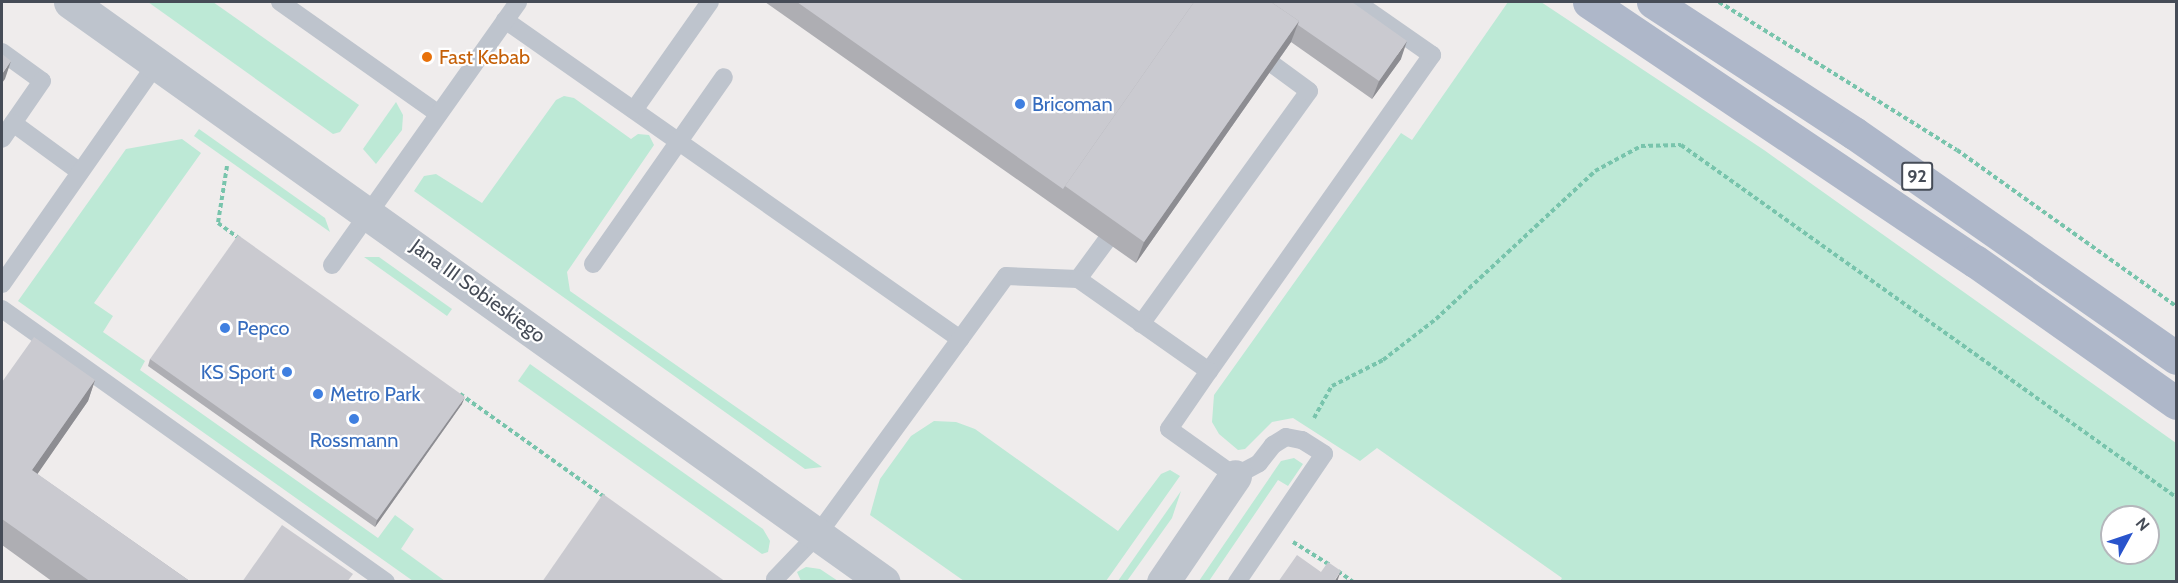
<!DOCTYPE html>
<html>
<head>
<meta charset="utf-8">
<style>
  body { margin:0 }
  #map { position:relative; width:2178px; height:583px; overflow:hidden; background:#efecec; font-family:Cabin,sans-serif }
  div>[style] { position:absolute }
  .green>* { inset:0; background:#bde9d6 }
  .path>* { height:4px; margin-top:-2px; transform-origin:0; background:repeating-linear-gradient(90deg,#78c4ac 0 4.5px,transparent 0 7.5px) }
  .service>* { height:18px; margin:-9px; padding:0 9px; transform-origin:9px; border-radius:9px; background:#bec4cd }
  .minor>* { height:33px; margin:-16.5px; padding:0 16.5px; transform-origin:16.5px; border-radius:16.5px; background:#bec4cd }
  .primary>* { height:33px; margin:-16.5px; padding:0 16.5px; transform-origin:16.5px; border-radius:16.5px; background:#aeb7c9 }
  .wall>* { inset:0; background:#aeaeb3 }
  .shaded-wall>* { inset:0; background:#8d8d92 }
  .building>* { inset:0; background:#cacad0 }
  .dots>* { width:16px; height:16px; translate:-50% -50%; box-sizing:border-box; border:3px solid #fff; border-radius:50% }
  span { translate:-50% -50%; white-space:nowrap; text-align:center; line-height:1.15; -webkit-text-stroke:4.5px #fff; paint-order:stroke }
  .shield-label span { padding:2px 4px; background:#fff; border:2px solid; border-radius:4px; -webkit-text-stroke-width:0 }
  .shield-label { font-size:18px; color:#464c57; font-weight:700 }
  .food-label { font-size:20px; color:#c56008 }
  .left { translate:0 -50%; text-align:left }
  .shop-label { font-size:20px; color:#366cbe }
  .right { translate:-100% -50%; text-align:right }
  .street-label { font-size:20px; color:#464c57 }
  .frame { position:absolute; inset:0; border:3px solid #464c57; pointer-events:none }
  .north { position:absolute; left:2100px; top:505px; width:60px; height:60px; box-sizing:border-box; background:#fff; border:2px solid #b5b7bc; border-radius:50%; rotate:50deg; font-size:16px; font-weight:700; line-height:24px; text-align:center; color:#464c57 }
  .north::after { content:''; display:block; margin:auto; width:21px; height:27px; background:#2954cc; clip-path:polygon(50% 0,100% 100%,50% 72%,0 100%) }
</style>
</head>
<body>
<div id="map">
  <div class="green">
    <div style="clip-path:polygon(148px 2px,213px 2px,359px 105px,340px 132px,333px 134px)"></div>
    <div style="clip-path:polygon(evenodd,1508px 2px,1541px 2px,1764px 150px,2176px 443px,2176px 581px,1560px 581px,1562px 578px,1377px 448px,1360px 461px,1293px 418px,1272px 422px,1245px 449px,1238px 450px,1219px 434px,1212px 422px,1214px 395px,1401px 133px,1412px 140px,1508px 2px,2112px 517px,2148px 517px,2148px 553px,2112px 553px,2112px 517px)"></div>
    <div style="clip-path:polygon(564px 96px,574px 98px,631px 139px,638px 134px,649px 135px,654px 145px,567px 272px,570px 291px,822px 467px,805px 469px,414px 191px,424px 176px,436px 174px,482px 203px,556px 100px)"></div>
    <div style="clip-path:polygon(396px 102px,403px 115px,402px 130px,376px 164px,363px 149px)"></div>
    <div style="clip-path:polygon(199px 129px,325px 218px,330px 232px,194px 136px)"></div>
    <div style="clip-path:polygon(182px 139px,201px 153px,94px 303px,113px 316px,103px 332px,145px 361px,140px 370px,378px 538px,395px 515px,414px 529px,401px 549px,445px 581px,413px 581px,18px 301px,126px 149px)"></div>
    <div style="clip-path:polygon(364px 257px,379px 257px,452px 309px,447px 316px)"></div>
    <div style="clip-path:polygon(530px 364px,763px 529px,770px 541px,768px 552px,762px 554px,518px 381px)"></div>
    <div style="clip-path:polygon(934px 421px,956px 422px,975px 429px,1118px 531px,1161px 474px,1170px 470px,1180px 476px,1106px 581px,964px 581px,870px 515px,880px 479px,911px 436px)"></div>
    <div style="clip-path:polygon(1294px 458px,1303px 464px,1288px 486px,1278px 480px,1209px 581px,1199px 581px,1281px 461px)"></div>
    <div style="clip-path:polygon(1181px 491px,1172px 518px,1127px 581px,1118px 581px)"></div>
    <div style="clip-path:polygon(806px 567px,820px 569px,838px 581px,801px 581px,797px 572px)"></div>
  </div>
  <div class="path">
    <div style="left:1719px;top:2px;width:280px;rotate:31.9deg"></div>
    <div style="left:1957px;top:150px;width:269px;rotate:35.5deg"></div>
    <div style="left:227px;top:166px;width:58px;rotate:99deg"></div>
    <div style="left:218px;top:223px;width:29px;rotate:36deg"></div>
    <div style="left:460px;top:394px;width:179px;rotate:35.5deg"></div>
    <div style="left:1314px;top:418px;width:37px;rotate:-61deg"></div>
    <div style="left:1332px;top:386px;width:57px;rotate:-27deg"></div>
    <div style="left:1383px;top:360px;width:67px;rotate:-37.7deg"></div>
    <div style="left:1436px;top:319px;width:217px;rotate:-42.9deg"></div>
    <div style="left:1595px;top:171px;width:52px;rotate:-28.5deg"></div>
    <div style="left:1641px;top:146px;width:40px;rotate:-1.4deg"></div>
    <div style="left:1681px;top:145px;width:607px;rotate:35.42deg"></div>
    <div style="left:1293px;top:542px;width:44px;rotate:31.9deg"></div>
    <div style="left:1338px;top:571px;width:19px;rotate:36deg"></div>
  </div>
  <div class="service">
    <div style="left:280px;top:2px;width:194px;rotate:35.2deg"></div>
    <div style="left:505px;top:20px;width:556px;rotate:35.03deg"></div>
    <div style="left:2px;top:52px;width:49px;rotate:35.9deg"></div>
    <div style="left:42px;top:81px;width:70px;rotate:124.6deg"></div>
    <div style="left:634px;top:110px;width:132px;rotate:-54.9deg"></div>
    <div style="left:13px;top:123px;width:83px;rotate:36.2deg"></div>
    <div style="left:593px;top:264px;width:228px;rotate:-55deg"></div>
    <div style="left:332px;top:265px;width:322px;rotate:-54.7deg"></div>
    <div style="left:1078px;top:279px;width:47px;rotate:-53.6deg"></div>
    <div style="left:2px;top:284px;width:270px;rotate:-55deg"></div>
    <div style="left:2px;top:309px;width:471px;rotate:35.4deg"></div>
    <div style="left:1141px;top:324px;width:287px;rotate:-54.2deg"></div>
    <div style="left:1309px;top:91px;width:42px;rotate:-143.7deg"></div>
    <div style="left:1209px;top:371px;width:387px;rotate:-54.8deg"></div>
    <div style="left:1432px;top:55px;width:93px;rotate:-145.1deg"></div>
    <div style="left:775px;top:579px;width:62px;rotate:-46.3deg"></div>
    <div style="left:818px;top:534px;width:319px;rotate:-53.9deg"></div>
    <div style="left:1006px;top:276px;width:72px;rotate:2.4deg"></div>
    <div style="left:1078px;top:279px;width:160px;rotate:35.1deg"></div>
    <div style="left:1209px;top:371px;width:70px;rotate:124.6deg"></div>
    <div style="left:1169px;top:429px;width:81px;rotate:35.5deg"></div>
    <div style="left:1235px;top:476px;width:27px;rotate:-28deg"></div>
    <div style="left:1259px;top:463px;width:23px;rotate:-52deg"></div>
    <div style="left:1273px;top:445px;width:15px;rotate:-32deg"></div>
    <div style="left:1286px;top:437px;width:16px;rotate:11deg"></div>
    <div style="left:1302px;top:440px;width:26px;rotate:32deg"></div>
    <div style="left:1324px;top:454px;width:155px;rotate:124.2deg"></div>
  </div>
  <div class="minor">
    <div style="left:70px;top:2px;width:999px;rotate:35.47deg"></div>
    <div style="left:1163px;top:582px;width:128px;rotate:-55.8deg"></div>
  </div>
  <div class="primary">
    <div style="left:1589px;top:2px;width:465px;rotate:33.9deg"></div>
    <div style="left:1975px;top:261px;width:246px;rotate:35.2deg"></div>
    <div style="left:1653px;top:2px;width:240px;rotate:33.1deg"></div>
    <div style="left:1854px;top:133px;width:393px;rotate:34.9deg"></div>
  </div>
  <div class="wall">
    <div style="clip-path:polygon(765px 2px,1352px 2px,1401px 59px,1372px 99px,1291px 42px,1136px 263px)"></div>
    <div style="clip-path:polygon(150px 359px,462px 404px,375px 527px,148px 366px)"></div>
    <div style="clip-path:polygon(95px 380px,88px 401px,37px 474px,191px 582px,53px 582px,2px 545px,2px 382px)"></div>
  </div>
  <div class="shaded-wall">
    <div style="clip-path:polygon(1299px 21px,1291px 42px,1136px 263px,1144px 242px)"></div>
    <div style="clip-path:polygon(1407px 41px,1401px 59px,1372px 99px,1379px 81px)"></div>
    <div style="clip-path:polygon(11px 61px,5px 79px,2px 83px,2px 74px)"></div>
    <div style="clip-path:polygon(95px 380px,88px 401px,25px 492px,32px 470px)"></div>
    <div style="clip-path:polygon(465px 397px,462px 404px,375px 527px,377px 520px)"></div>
    <div style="clip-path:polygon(1341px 571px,1337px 582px,1334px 582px)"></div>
  </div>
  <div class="building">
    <div style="clip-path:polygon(797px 2px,1194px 2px,1065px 186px,1063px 189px)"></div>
    <div style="clip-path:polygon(1194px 2px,1271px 2px,1299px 21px,1144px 242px,1065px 186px)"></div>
    <div style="clip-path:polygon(1271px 2px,1352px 2px,1407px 41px,1379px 81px,1298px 25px,1299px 21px)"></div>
    <div style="clip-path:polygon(2px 54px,11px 61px,2px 74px)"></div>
    <div style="clip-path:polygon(238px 235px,465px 397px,377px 520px,150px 359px)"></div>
    <div style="clip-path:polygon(34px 337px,95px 380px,32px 470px,191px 582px,91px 582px,2px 519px,2px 382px)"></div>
    <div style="clip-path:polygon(603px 494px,726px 582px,542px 582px)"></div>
    <div style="clip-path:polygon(282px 525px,353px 574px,347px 582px,242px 582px)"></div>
    <div style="clip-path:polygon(1297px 555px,1321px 572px,1328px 562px,1341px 571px,1334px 581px,1335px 582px,1278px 582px)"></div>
  </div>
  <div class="dots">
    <div style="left:427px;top:57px;background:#e8710a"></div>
    <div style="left:1020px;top:104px;background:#3f7fe0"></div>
    <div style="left:225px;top:328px;background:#3f7fe0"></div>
    <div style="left:287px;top:372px;background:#3f7fe0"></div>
    <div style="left:318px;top:394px;background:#3f7fe0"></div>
    <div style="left:354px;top:419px;background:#3f7fe0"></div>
  </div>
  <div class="shield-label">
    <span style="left:1917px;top:176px">92</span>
  </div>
  <div class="food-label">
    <span class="left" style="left:439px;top:57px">Fast Kebab</span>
  </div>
  <div class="shop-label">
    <span class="left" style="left:1032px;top:104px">Bricoman</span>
    <span class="left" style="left:237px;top:328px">Pepco</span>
    <span class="right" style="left:275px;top:372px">KS Sport</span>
    <span class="left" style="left:330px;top:394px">Metro Park</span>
    <span style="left:354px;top:440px">Rossmann</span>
  </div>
  <div class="street-label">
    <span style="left:478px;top:291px;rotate:36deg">Jana III Sobieskiego</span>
  </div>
  <div class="frame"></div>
  <div class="north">N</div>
</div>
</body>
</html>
